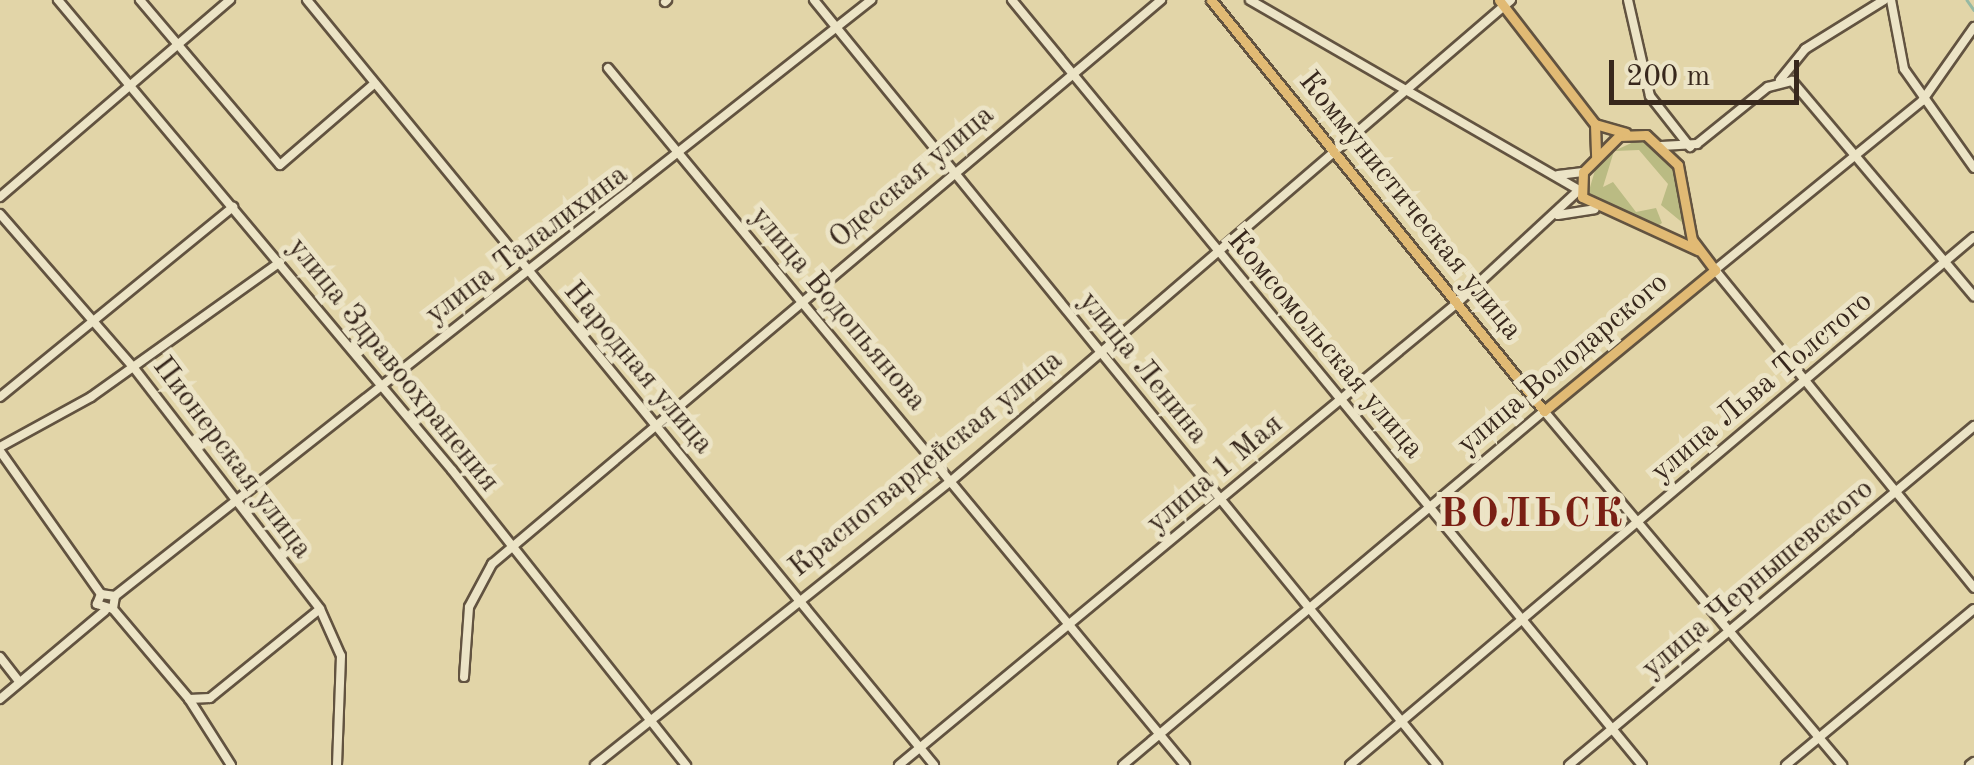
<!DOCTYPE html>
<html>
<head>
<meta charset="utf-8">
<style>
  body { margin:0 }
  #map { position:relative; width:1974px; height:765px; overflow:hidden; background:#e2d5a8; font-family:"Old Standard TT",serif }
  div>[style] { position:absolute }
  .green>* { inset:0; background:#babb83 }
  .stream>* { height:2.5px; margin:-1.25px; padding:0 1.25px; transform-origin:1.25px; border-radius:1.25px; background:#96b9a3 }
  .roads { filter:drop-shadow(2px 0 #625340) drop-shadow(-2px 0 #625340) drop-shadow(0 2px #625340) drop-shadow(0 -2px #625340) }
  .minor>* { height:8px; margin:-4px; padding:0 4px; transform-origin:4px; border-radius:4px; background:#ece4c6 }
  .major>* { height:9px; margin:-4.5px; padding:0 4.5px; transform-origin:4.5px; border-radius:4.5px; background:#e1ba74 }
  span { translate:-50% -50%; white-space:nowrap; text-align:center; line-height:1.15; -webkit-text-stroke:10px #ece4c6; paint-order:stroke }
  .street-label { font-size:30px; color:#38281d }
  .district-label { font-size:40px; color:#7a1f14; font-weight:700; letter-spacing:2.5px }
  .scale { position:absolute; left:1609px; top:60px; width:190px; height:45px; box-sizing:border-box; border:5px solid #38281d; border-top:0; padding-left:12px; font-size:30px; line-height:35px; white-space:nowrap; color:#38281d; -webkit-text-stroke:8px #ece4c6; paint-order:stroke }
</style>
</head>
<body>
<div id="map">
  <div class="green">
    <div style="clip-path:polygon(1640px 139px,1676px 172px,1684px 224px,1661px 205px,1668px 184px,1639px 150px,1614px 151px,1603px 187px,1613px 182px,1636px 212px,1656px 208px,1662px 223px,1655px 228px,1588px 194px,1596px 167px,1614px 151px)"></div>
  </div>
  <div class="stream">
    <div style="left:1967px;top:0;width:12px;rotate:55deg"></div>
  </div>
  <div class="roads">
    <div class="minor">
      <div style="left:58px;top:0;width:613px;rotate:50.03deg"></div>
      <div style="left:452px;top:470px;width:377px;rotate:51.6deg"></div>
      <div style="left:140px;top:0;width:216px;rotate:49.7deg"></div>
      <div style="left:280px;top:165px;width:124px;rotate:-40.8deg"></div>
      <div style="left:307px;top:0;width:989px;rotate:50.66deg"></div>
      <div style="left:814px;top:0;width:987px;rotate:50.84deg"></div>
      <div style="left:1012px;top:0;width:991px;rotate:50.53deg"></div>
      <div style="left:1628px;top:0;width:98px;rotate:77.1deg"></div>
      <div style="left:1650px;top:96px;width:65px;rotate:51.9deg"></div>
      <div style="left:1891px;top:0;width:70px;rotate:79.3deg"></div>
      <div style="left:1904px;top:69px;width:121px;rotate:54.7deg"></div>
      <div style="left:665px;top:2px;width:3px;rotate:-45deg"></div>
      <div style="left:1974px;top:27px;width:90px;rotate:125.1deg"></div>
      <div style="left:1922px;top:101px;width:267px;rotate:140.8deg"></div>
      <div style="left:1715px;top:270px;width:410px;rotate:50.8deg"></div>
      <div style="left:608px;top:68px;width:905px;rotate:50.38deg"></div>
      <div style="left:1780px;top:80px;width:40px;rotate:-51deg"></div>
      <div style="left:1805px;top:49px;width:93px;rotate:-31.8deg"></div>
      <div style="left:1661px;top:146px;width:36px;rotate:-3deg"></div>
      <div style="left:1697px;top:144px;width:91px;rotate:-38.8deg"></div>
      <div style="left:1768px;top:87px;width:25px;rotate:-14deg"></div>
      <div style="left:1792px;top:81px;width:282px;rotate:49.8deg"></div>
      <div style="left:1558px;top:175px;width:25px;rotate:-7deg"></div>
      <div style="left:0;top:197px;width:303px;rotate:-40.6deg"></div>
      <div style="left:0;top:214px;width:204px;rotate:49deg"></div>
      <div style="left:134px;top:368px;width:304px;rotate:52.3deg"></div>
      <div style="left:320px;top:609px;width:51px;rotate:65.9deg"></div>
      <div style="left:341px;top:656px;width:109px;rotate:92.1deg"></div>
      <div style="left:1558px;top:215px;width:37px;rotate:-9deg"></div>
      <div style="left:0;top:397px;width:301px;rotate:-39.2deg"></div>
      <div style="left:0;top:447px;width:104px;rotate:-28.8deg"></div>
      <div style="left:91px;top:397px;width:232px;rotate:-35.5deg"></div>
      <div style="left:0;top:451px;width:175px;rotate:54.8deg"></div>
      <div style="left:101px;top:594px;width:14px;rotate:8deg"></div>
      <div style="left:115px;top:596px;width:13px;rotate:99deg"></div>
      <div style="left:113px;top:609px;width:17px;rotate:-163deg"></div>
      <div style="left:97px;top:604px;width:11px;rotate:-68deg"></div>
      <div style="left:115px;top:596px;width:963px;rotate:-38.25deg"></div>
      <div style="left:113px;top:609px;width:118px;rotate:49.8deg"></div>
      <div style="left:189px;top:699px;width:78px;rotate:57.5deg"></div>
      <div style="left:0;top:657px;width:29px;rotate:52deg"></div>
      <div style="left:464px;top:677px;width:70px;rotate:-85.9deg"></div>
      <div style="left:469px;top:607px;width:49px;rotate:-61.9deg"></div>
      <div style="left:492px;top:564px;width:875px;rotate:-40.13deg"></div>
      <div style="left:0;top:699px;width:137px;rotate:-40deg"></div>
      <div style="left:189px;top:699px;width:21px;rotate:-3deg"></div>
      <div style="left:210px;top:698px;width:141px;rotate:-39deg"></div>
      <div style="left:595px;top:765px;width:455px;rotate:-38.6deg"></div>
      <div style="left:951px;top:481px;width:738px;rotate:-40.66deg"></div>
      <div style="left:899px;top:765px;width:724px;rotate:-39.62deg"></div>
      <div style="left:1457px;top:303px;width:166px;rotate:-42.8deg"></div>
      <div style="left:1579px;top:190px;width:380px;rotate:-150deg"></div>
      <div style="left:1123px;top:765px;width:550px;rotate:-40.06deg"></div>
      <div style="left:1544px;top:411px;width:463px;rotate:49.9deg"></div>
      <div style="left:1350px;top:765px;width:817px;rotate:-40.24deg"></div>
      <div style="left:1569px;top:765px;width:528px;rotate:-39.93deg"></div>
      <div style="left:1786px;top:765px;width:244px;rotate:-39.7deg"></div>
      <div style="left:1970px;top:765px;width:5px;rotate:-37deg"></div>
    </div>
    <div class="major">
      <div style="left:1211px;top:0;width:529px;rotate:50.98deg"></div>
      <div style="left:1544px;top:411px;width:222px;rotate:-39.5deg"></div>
      <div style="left:1715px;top:270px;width:38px;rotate:-127deg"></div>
      <div style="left:1692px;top:240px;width:76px;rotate:-100.6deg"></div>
      <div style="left:1678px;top:165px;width:44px;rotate:-136.8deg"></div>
      <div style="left:1646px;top:135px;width:27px;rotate:178deg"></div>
      <div style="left:1619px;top:136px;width:51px;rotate:135deg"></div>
      <div style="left:1583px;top:172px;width:25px;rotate:92deg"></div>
      <div style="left:1582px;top:197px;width:128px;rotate:24.6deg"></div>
      <div style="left:1499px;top:0;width:157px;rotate:52.3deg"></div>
      <div style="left:1595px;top:124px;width:33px;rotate:88deg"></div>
      <div style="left:1595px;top:124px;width:32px;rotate:16deg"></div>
    </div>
  </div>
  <div class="street-label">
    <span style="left:912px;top:177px;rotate:-40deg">Одесская улица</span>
    <span style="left:1410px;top:206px;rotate:51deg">Коммунистическая улица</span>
    <span style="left:527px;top:245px;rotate:-37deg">улица Талалихина</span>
    <span style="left:838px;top:309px;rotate:50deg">улица Водопьянова</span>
    <span style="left:1325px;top:345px;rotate:50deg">Комсомольская улица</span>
    <span style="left:1563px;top:364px;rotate:-40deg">улица Володарского</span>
    <span style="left:393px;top:365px;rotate:51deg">улица Здравоохранения</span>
    <span style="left:638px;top:368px;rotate:50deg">Народная улица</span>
    <span style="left:1143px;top:368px;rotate:51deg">улица Ленина</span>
    <span style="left:1762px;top:387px;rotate:-40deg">улица Льва Толстого</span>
    <span style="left:232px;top:458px;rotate:53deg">Пионерская улица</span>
    <span style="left:926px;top:464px;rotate:-39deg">Красногвардейская улица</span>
    <span style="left:1215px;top:474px;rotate:-40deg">улица 1 Мая</span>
    <span style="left:1758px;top:579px;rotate:-40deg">улица Чернышевского</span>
  </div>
  <div class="district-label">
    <span style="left:1532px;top:516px">ВОЛЬСК</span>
  </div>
  <div class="scale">200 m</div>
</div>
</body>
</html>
